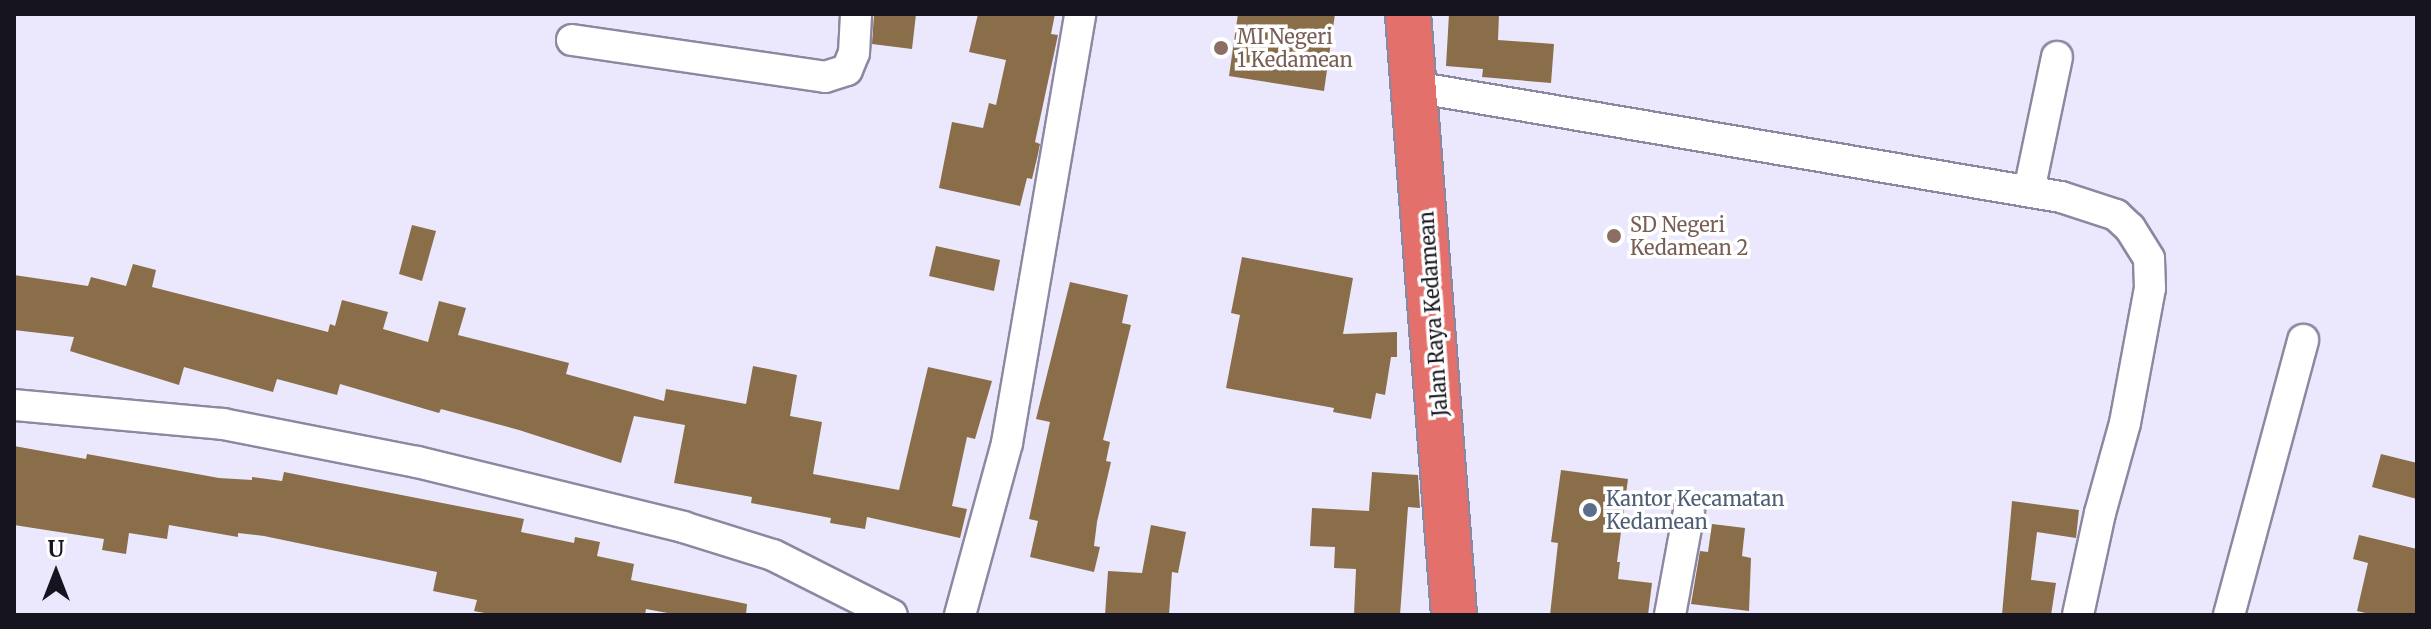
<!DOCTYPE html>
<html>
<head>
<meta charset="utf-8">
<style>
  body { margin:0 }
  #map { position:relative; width:2431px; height:629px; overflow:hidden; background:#ebe7fd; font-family:Merriweather,serif }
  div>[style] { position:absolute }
  .building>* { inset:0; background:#896e49 }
  .roads { filter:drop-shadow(2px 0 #8d88a1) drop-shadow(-2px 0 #8d88a1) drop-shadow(0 2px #8d88a1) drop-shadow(0 -2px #8d88a1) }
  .minor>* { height:30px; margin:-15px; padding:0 15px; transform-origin:15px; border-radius:15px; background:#fff }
  .highway>* { height:44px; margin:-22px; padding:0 22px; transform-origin:22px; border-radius:22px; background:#e3706b }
  .dots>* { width:22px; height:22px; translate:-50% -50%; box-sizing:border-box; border:4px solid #fff; border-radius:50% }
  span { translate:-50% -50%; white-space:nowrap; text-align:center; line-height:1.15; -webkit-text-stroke:7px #fff; paint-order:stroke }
  .education-label { font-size:20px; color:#785e54 }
  .left { translate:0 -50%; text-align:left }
  .street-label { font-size:20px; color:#16141e }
  .service-label { font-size:20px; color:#4e5e75 }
  .frame { position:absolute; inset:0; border:16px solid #16141e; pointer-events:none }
  .north { position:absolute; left:16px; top:533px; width:80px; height:80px; -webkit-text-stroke:6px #fff; paint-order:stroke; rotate:0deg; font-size:22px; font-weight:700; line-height:32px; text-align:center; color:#16141e }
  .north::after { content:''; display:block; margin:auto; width:28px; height:36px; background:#16141e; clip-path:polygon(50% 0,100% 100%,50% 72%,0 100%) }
</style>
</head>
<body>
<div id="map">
  <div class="building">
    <div style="clip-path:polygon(874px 14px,916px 14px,912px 49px,872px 44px)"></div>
    <div style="clip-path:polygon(978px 14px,1055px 14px,1051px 34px,1058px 35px,1035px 142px,1040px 144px,1038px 154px,1032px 179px,1027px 178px,1020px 206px,939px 188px,952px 122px,983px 128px,989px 103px,996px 105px,1006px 60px,969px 52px)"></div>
    <div style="clip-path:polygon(1238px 14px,1335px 14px,1324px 91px,1229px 76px)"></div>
    <div style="clip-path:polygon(1449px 14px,1499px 14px,1498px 40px,1554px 44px,1551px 83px,1482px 77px,1483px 69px,1446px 66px)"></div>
    <div style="clip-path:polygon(412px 225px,436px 231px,422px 281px,399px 274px)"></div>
    <div style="clip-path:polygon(936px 246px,1000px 260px,994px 291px,929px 276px)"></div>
    <div style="clip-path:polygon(1242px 257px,1353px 278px,1343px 334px,1397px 332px,1397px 357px,1391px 357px,1385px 395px,1376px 393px,1371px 419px,1333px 412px,1334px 408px,1226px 388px,1240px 315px,1231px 313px)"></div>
    <div style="clip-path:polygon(133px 264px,156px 270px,152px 287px,328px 332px,330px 324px,335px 326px,342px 300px,388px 312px,383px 329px,428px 342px,439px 301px,466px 308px,458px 335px,569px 363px,566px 374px,664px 401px,666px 389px,746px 404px,753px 366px,797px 375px,790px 416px,822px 422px,813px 474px,899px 490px,928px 367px,992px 381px,975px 439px,967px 437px,952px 506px,967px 509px,960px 538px,867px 517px,865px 529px,830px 523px,831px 518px,751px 503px,752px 497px,674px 483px,685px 425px,634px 416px,621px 463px,519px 430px,441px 409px,439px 413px,340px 384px,337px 395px,277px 379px,273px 392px,184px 367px,179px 385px,70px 351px,74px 337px,14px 330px,14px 275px,88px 286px,91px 277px,126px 286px)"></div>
    <div style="clip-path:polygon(1070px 282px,1128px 295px,1122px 323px,1131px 325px,1103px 440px,1110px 442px,1106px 461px,1111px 462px,1097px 522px,1094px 546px,1100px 547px,1094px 572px,1030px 557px,1038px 521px,1029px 519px,1050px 422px,1036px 419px)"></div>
    <div style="clip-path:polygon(14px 446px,86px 459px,87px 454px,219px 478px,252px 480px,252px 477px,282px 481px,284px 472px,524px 519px,521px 532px,574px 543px,575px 537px,600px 542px,597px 556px,634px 564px,631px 580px,747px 604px,746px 615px,678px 615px,646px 609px,645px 615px,495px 615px,474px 611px,477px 600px,433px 591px,437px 572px,264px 536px,238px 533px,238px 537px,169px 525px,167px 539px,129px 533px,126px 554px,102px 550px,104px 539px,14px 525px)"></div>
    <div style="clip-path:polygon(2381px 454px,2417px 463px,2417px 499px,2372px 487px)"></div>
    <div style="clip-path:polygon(1561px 470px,1628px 479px,1617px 562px,1620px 562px,1618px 579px,1652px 583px,1648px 615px,1550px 615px,1558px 543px,1551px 542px)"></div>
    <div style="clip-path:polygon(1372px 472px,1418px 475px,1420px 508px,1408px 507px,1400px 615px,1354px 615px,1356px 569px,1334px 568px,1335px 547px,1310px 546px,1312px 508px,1369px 511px)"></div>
    <div style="clip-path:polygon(2012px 501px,2079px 510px,2076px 538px,2037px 532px,2031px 580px,2056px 583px,2051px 615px,2002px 615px)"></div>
    <div style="clip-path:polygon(1712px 524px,1745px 528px,1742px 556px,1751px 558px,1749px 611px,1691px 604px,1700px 551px,1708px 552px)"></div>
    <div style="clip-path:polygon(1151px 525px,1186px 532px,1178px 573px,1172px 572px,1169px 615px,1105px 615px,1108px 571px,1142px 573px)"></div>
    <div style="clip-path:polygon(2359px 535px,2417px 549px,2417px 615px,2374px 615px,2357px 611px,2368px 563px,2353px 559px)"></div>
  </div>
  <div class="roads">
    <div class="minor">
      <div style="left:572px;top:40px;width:256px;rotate:8.3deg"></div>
      <div style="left:825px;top:77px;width:23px;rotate:-18deg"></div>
      <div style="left:847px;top:70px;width:18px;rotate:-68deg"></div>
      <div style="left:854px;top:53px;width:39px;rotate:-87deg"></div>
      <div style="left:1414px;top:87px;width:656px;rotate:9.65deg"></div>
      <div style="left:2061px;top:197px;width:58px;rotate:18.1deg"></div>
      <div style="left:2116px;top:215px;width:19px;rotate:43deg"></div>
      <div style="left:2130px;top:228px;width:36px;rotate:58deg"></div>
      <div style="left:2149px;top:259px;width:29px;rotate:88deg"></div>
      <div style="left:2150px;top:288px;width:137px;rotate:100.5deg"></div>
      <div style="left:2125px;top:423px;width:93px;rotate:105.5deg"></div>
      <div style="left:2100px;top:513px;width:104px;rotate:102.2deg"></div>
      <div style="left:2029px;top:191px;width:137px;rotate:-78.2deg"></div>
      <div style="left:14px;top:405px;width:210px;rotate:5.2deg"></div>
      <div style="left:223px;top:424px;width:198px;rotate:11.1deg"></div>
      <div style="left:417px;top:462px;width:274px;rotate:13.7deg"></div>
      <div style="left:683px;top:527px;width:94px;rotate:17.3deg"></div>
      <div style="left:773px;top:555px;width:133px;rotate:26.8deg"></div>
      <div style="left:960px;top:615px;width:178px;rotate:-74.7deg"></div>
      <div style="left:1007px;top:443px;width:435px;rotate:-80.3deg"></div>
      <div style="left:1670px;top:615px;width:106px;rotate:-79.6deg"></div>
      <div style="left:2229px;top:615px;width:285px;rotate:-74.9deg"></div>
    </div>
    <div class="highway">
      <div style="left:1408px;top:14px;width:603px;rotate:85.62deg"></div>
    </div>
  </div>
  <div class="dots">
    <div style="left:1221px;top:48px;background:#8d6e63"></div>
    <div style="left:1614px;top:236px;background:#8d6e63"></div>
    <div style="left:1590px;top:510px;background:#5c6f8a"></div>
  </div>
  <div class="education-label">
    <span class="left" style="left:1237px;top:48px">MI Negeri<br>1 Kedamean</span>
    <span class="left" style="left:1630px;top:236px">SD Negeri<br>Kedamean 2</span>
  </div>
  <div class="street-label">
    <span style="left:1433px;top:314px;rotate:-94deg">Jalan Raya Kedamean</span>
  </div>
  <div class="service-label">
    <span class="left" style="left:1606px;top:510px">Kantor Kecamatan<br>Kedamean</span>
  </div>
  <div class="frame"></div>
  <div class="north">U</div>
</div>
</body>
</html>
